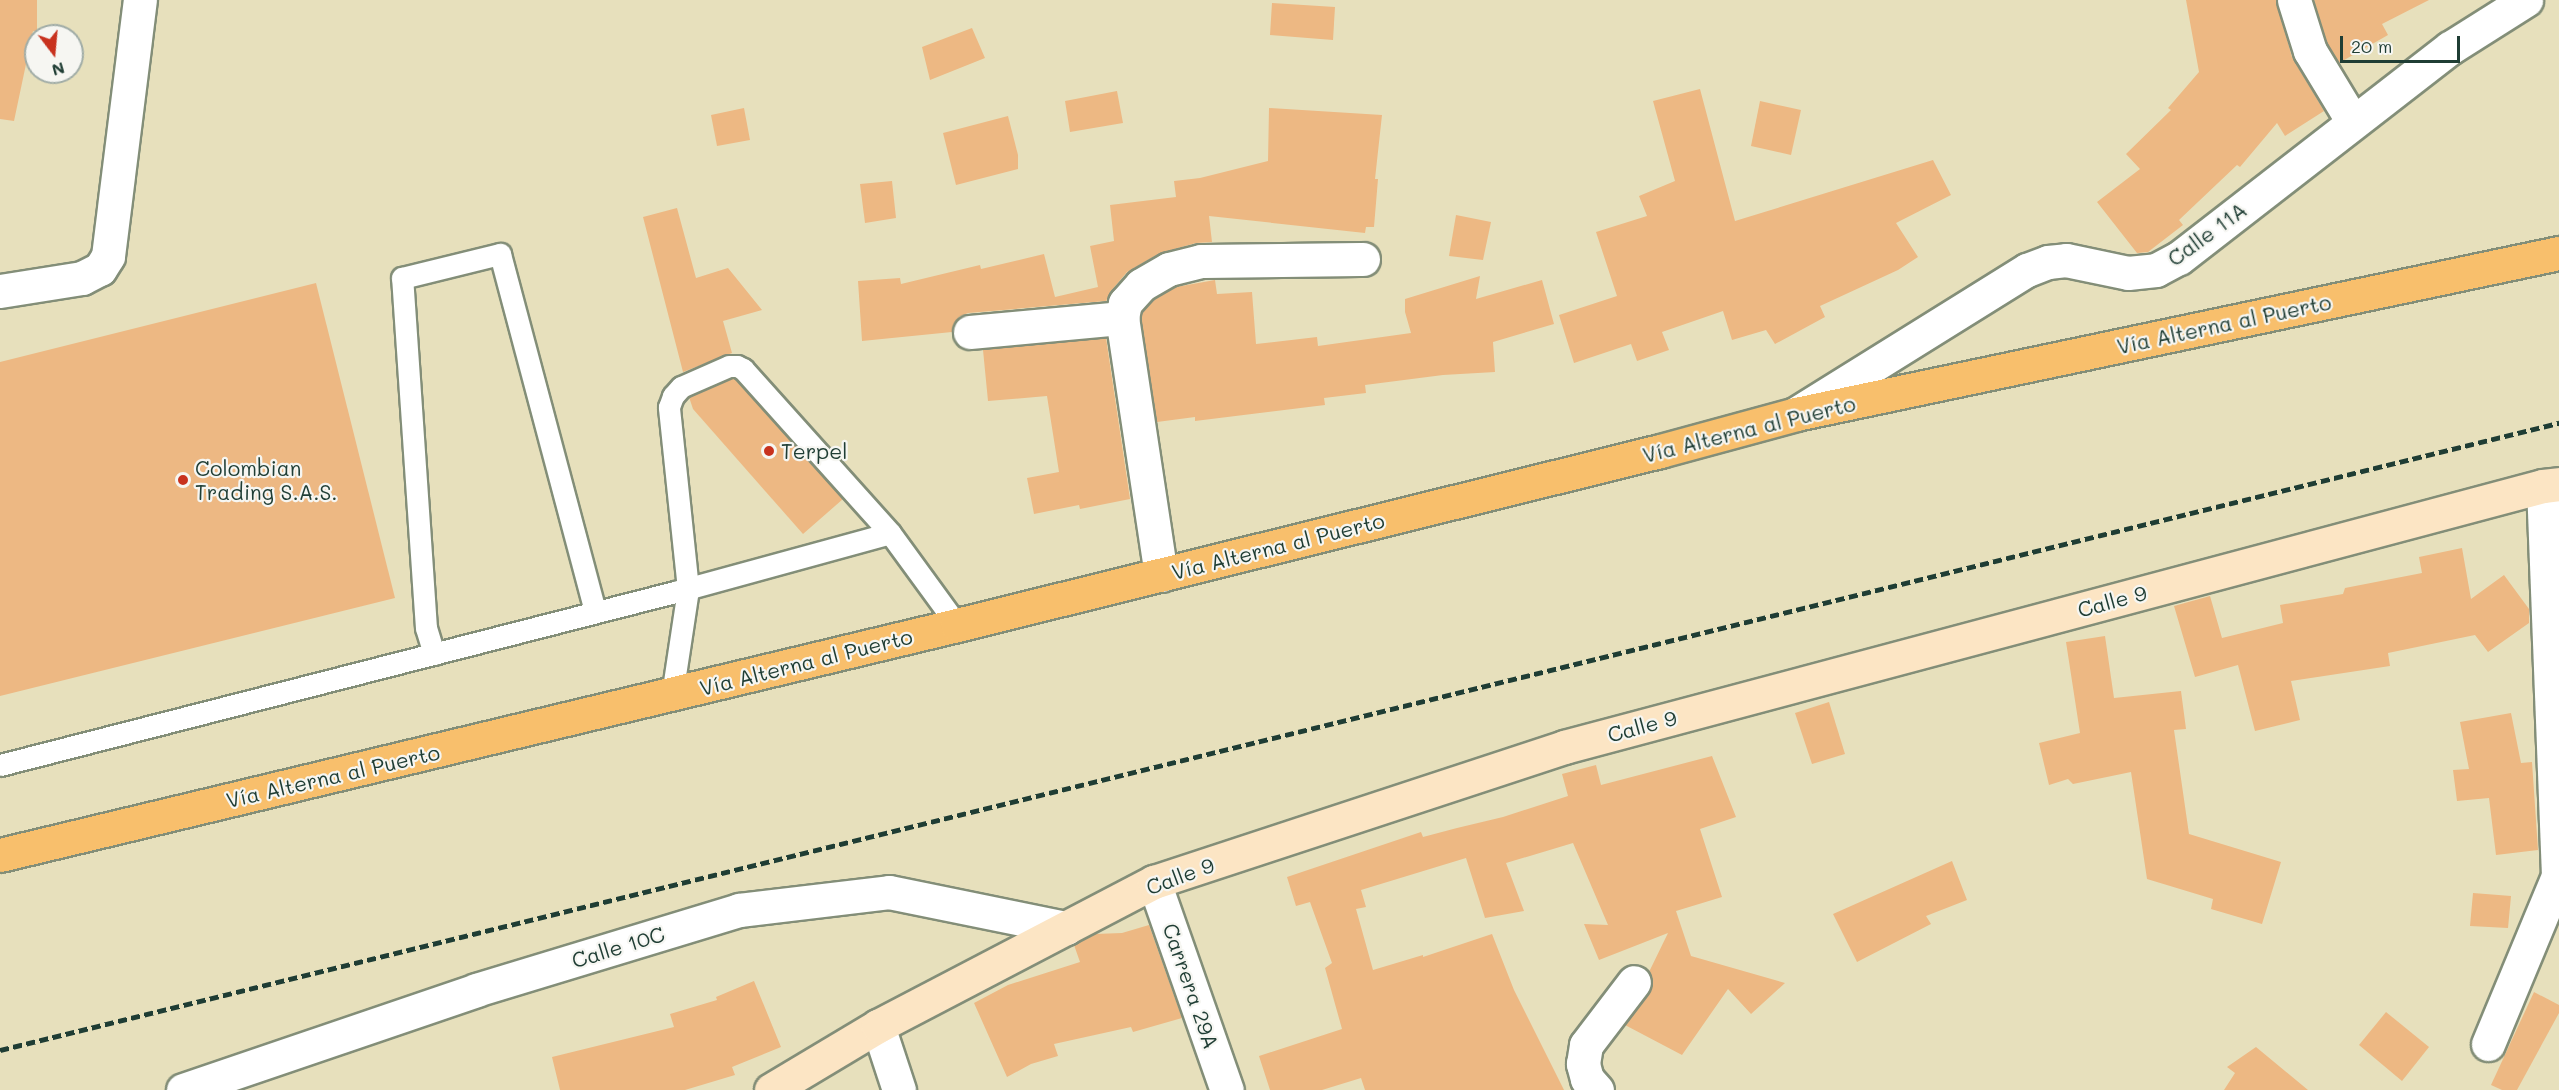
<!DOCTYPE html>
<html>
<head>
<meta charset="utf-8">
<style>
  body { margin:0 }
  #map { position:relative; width:2559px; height:1090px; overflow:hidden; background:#e7e0bc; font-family:Mali,sans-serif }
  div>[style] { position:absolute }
  .building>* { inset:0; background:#edb883 }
  .roads { filter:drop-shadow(2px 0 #838e78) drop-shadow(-2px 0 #838e78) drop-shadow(0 2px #838e78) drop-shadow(0 -2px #838e78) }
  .lane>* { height:21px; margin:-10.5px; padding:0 10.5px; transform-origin:10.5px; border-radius:10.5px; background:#fff }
  .street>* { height:33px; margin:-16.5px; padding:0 16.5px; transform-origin:16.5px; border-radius:16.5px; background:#fff }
  .secondary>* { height:33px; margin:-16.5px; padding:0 16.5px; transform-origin:16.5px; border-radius:16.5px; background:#fce5c4 }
  .primary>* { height:33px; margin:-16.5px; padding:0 16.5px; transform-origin:16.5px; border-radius:16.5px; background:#f8bf6c }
  .rail>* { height:4.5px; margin-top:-2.25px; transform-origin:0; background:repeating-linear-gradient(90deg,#1f3d34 0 9px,transparent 0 13.5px) }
  .dots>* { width:16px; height:16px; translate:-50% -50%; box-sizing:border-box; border:3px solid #f6f6f2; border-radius:50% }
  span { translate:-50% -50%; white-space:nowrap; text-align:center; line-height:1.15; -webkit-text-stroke:4.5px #f6f6f2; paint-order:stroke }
  .street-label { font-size:21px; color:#1f3d34 }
  .poi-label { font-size:21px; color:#1f3d34 }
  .left { translate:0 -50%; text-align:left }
  .north { position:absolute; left:24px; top:24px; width:60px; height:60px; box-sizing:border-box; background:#f6f6f2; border:2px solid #a0aca6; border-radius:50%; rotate:164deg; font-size:16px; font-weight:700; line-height:24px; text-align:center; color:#1f3d34 }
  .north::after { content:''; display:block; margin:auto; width:21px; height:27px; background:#c8321e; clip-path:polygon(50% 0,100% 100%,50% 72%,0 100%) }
  .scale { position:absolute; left:2340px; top:36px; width:120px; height:27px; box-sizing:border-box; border:3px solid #1f3d34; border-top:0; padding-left:8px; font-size:18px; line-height:21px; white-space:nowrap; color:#1f3d34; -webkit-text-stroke:4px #f6f6f2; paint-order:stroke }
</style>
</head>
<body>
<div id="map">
  <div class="building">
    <div style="clip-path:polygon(0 0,37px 0,37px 32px,33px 31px,14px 121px,0 119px)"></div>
    <div style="clip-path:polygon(2186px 0,2276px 0,2292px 57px,2324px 111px,2285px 136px,2277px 123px,2240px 167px,2237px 165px,2179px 220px,2183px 225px,2148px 252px,2137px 253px,2097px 202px,2140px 169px,2126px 154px,2171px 110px,2168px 108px,2199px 72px)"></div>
    <div style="clip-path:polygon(2314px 0,2429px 0,2382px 24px,2388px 35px,2339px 63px,2327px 43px)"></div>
    <div style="clip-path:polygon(1272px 3px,1335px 7px,1333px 40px,1270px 35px)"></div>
    <div style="clip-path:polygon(972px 28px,985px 58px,930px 80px,922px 47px)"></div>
    <div style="clip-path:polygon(1700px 89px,1735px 221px,1933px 160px,1951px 195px,1896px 223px,1918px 257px,1898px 270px,1820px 306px,1825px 317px,1775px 344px,1766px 330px,1732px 340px,1723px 311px,1662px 332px,1669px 350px,1637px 361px,1631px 344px,1574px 363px,1559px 315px,1617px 296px,1596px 232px,1647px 216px,1639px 196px,1675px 181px,1653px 101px)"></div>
    <div style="clip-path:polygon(1117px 91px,1123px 123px,1070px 132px,1065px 101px)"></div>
    <div style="clip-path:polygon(1760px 101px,1801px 110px,1791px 155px,1751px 146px)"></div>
    <div style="clip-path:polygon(744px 108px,750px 140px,717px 146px,711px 115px)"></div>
    <div style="clip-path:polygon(1269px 108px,1382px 115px,1375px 179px,1378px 179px,1374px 227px,1366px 227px,1365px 233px,1209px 216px,1212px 242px,1196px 243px,1160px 253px,1127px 272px,1111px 291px,1106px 301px,968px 313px,959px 317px,952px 332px,862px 341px,858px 281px,900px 278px,901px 284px,980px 265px,981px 269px,1044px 254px,1055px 297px,1098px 287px,1090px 246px,1114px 241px,1110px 205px,1176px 197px,1174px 181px,1200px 178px,1268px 161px)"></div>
    <div style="clip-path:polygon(1008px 116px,1018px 155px,1018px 169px,956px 185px,943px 133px)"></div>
    <div style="clip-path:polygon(892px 181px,896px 218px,865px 223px,860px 184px)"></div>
    <div style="clip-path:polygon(677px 208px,696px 278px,728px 268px,762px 310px,723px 321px,732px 353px,683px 372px,643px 217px)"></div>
    <div style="clip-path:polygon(1456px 215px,1491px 222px,1483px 260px,1449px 256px)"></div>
    <div style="clip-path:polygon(1480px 276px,1476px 299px,1542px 280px,1554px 324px,1493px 342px,1495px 372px,1443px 375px,1365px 385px,1366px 393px,1324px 398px,1325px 405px,1195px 421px,1195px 417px,1157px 422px,1141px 318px,1142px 312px,1153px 300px,1176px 287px,1215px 280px,1217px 294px,1252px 292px,1256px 344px,1317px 337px,1318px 346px,1411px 333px,1405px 312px,1405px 299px)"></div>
    <div style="clip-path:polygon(316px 283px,395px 598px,0 696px,0 362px)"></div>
    <div style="clip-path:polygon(1106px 338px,1130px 499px,1080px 509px,1079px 505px,1034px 514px,1027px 478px,1059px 472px,1047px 396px,988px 401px,983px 350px)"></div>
    <div style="clip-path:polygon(732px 379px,735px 379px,843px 499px,803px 534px,693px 409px,689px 397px)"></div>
    <div style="clip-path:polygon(2462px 548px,2471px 599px,2504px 575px,2529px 609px,2529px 623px,2488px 652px,2475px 635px,2388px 653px,2390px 666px,2291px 681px,2300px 720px,2255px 731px,2238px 665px,2195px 677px,2174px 606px,2210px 596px,2222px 638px,2283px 623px,2280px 605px,2343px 594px,2345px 588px,2422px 573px,2419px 557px)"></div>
    <div style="clip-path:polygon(2105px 636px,2114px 698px,2181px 691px,2186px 729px,2174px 730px,2189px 834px,2281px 862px,2262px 924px,2211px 909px,2213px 899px,2147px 879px,2131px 772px,2073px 784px,2068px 779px,2049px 785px,2039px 743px,2080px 733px,2066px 642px)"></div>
    <div style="clip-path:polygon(1829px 702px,1845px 754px,1812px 764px,1795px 713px)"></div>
    <div style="clip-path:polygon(2511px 713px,2521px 763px,2532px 762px,2538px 850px,2496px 855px,2489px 798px,2457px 801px,2453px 770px,2469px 769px,2460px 722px)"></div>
    <div style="clip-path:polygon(1712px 756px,1736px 817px,1700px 829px,1722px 897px,1676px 911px,1691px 956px,1785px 983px,1751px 1014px,1728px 989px,1682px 1055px,1625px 1025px,1649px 993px,1653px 984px,1649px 972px,1668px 933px,1599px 960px,1584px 924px,1608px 925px,1573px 843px,1506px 863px,1524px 911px,1485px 918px,1466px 858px,1361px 890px,1366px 907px,1356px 909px,1373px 970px,1423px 955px,1423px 957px,1492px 934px,1514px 990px,1564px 1090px,1365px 1090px,1361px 1078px,1322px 1090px,1270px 1090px,1259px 1056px,1342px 1029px,1325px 968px,1332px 963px,1310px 902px,1296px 906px,1287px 877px,1421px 832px,1423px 837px,1457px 828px,1503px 817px,1568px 796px,1562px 774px,1596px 765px,1601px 785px)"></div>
    <div style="clip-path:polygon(1952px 861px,1967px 900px,1926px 916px,1931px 924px,1857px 962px,1833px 914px)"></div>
    <div style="clip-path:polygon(2473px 893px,2511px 896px,2508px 928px,2470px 926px)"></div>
    <div style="clip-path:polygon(1149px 925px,1182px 1018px,1133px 1032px,1131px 1027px,1054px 1044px,1058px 1056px,1031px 1064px,1007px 1077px,974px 1003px,1008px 985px,1080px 962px,1074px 945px,1095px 934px,1122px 933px)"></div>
    <div style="clip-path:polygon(754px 981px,781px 1047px,732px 1067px,735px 1075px,685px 1090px,560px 1090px,552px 1057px,674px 1027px,670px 1014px,717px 1000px,716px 997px)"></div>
    <div style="clip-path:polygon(2534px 992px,2559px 1005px,2559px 1013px,2517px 1090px,2502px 1090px,2491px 1085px)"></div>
    <div style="clip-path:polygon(2386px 1012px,2429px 1047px,2402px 1081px,2359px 1045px)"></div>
    <div style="clip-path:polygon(2256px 1047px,2308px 1090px,2224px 1090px,2235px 1073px,2227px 1067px)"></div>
  </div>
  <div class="roads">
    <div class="lane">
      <div style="left:434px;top:654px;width:27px;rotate:-107deg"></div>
      <div style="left:426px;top:628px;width:351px;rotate:-93.9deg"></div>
      <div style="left:402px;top:278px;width:101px;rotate:-13.8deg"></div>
      <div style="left:500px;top:254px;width:370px;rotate:75.1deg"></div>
      <div style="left:672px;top:695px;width:107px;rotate:-81.4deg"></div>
      <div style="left:688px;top:589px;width:183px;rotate:-96deg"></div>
      <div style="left:669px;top:407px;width:12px;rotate:-70deg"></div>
      <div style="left:673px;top:396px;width:12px;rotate:-48deg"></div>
      <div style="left:681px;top:387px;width:52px;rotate:-23.6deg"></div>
      <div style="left:729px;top:366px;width:8px"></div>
      <div style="left:737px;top:366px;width:7px;rotate:27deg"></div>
      <div style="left:743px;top:369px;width:220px;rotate:48.1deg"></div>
      <div style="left:0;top:765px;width:697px;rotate:-14.38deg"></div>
      <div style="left:675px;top:592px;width:223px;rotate:-15.3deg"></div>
      <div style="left:890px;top:533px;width:114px;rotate:53.9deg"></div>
    </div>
    <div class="street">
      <div style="left:2294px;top:0;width:53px;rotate:72.6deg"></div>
      <div style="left:2310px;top:51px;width:83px;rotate:58.8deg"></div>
      <div style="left:0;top:291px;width:83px;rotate:-9deg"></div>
      <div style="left:82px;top:278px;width:20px;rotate:-27deg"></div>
      <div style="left:100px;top:269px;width:15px;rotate:-58deg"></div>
      <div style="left:108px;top:256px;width:258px;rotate:-82.9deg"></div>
      <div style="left:970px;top:332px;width:153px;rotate:-5.3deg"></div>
      <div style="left:1797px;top:413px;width:271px;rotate:-31.9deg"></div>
      <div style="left:2027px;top:270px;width:22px;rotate:-21deg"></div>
      <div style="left:2048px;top:262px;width:18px;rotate:-6deg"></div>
      <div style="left:2066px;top:260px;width:63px;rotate:11.8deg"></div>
      <div style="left:2128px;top:273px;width:28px;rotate:-6deg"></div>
      <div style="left:2156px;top:270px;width:26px;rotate:-28deg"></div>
      <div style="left:2179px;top:258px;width:343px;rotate:-37.8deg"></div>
      <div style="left:2450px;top:48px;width:90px;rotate:-32.3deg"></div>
      <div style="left:1161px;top:575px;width:260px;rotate:-98.6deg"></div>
      <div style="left:1122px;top:318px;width:15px;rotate:-79deg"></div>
      <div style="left:1125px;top:303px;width:24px;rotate:-48deg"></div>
      <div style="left:1141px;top:285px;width:32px;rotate:-30deg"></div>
      <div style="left:1169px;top:269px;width:33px;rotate:-14deg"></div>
      <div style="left:1201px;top:261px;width:162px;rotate:-0.7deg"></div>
      <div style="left:1154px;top:882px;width:220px;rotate:70.7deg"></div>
      <div style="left:878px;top:1026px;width:67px;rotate:71.8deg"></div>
      <div style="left:2488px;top:1044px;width:182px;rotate:-67.4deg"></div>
      <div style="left:2558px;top:876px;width:390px;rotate:-92.2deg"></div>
      <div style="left:183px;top:1090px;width:310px;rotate:-18.8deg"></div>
      <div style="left:476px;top:990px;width:275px;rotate:-16.9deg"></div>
      <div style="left:739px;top:910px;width:151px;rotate:-6.8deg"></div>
      <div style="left:889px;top:892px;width:181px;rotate:11.5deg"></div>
      <div style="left:1597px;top:1090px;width:15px;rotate:-132deg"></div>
      <div style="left:1587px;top:1079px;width:16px;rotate:-105deg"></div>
      <div style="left:1583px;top:1064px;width:19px;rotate:-81deg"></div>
      <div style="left:1586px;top:1045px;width:79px;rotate:-52.7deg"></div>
    </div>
    <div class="secondary">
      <div style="left:771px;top:1090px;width:125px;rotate:-30.9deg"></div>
      <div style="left:878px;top:1026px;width:311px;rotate:-27.6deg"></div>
      <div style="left:1154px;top:882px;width:432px;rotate:-18.2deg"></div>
      <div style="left:1564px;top:747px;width:1013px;rotate:-14.93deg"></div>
      <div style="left:2543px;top:486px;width:16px;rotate:-7deg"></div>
    </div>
    <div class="primary">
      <div style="left:0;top:855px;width:984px;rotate:-13.51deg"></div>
      <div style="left:957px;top:625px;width:724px;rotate:-13.9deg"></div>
      <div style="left:1660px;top:451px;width:141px;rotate:-15.2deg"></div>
      <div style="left:1796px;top:414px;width:780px;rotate:-11.92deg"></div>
    </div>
  </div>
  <div class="rail">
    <div style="left:0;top:1050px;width:2635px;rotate:-13.77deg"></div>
  </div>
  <div class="dots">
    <div style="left:769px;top:451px;background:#c8321e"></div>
    <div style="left:183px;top:480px;background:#c8321e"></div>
  </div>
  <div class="street-label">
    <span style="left:2207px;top:234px;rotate:-36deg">Calle 11A</span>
    <span style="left:2224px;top:324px;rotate:-12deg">Vía Alterna al Puerto</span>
    <span style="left:1749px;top:429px;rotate:-14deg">Vía Alterna al Puerto</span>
    <span style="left:1278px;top:546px;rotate:-14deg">Vía Alterna al Puerto</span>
    <span style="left:2112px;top:601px;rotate:-15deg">Calle 9</span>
    <span style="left:806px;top:662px;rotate:-14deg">Vía Alterna al Puerto</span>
    <span style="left:1642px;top:726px;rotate:-15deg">Calle 9</span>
    <span style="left:333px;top:776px;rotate:-13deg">Vía Alterna al Puerto</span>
    <span style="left:1180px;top:876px;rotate:-20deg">Calle 9</span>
    <span style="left:618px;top:947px;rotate:-17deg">Calle 10C</span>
    <span style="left:1191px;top:986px;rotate:71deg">Carrera 29A</span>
  </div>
  <div class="poi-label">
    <span class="left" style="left:781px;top:451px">Terpel</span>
    <span class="left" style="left:195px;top:480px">Colombian<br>Trading S.A.S.</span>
  </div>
  <div class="north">N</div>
  <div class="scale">20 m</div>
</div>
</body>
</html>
